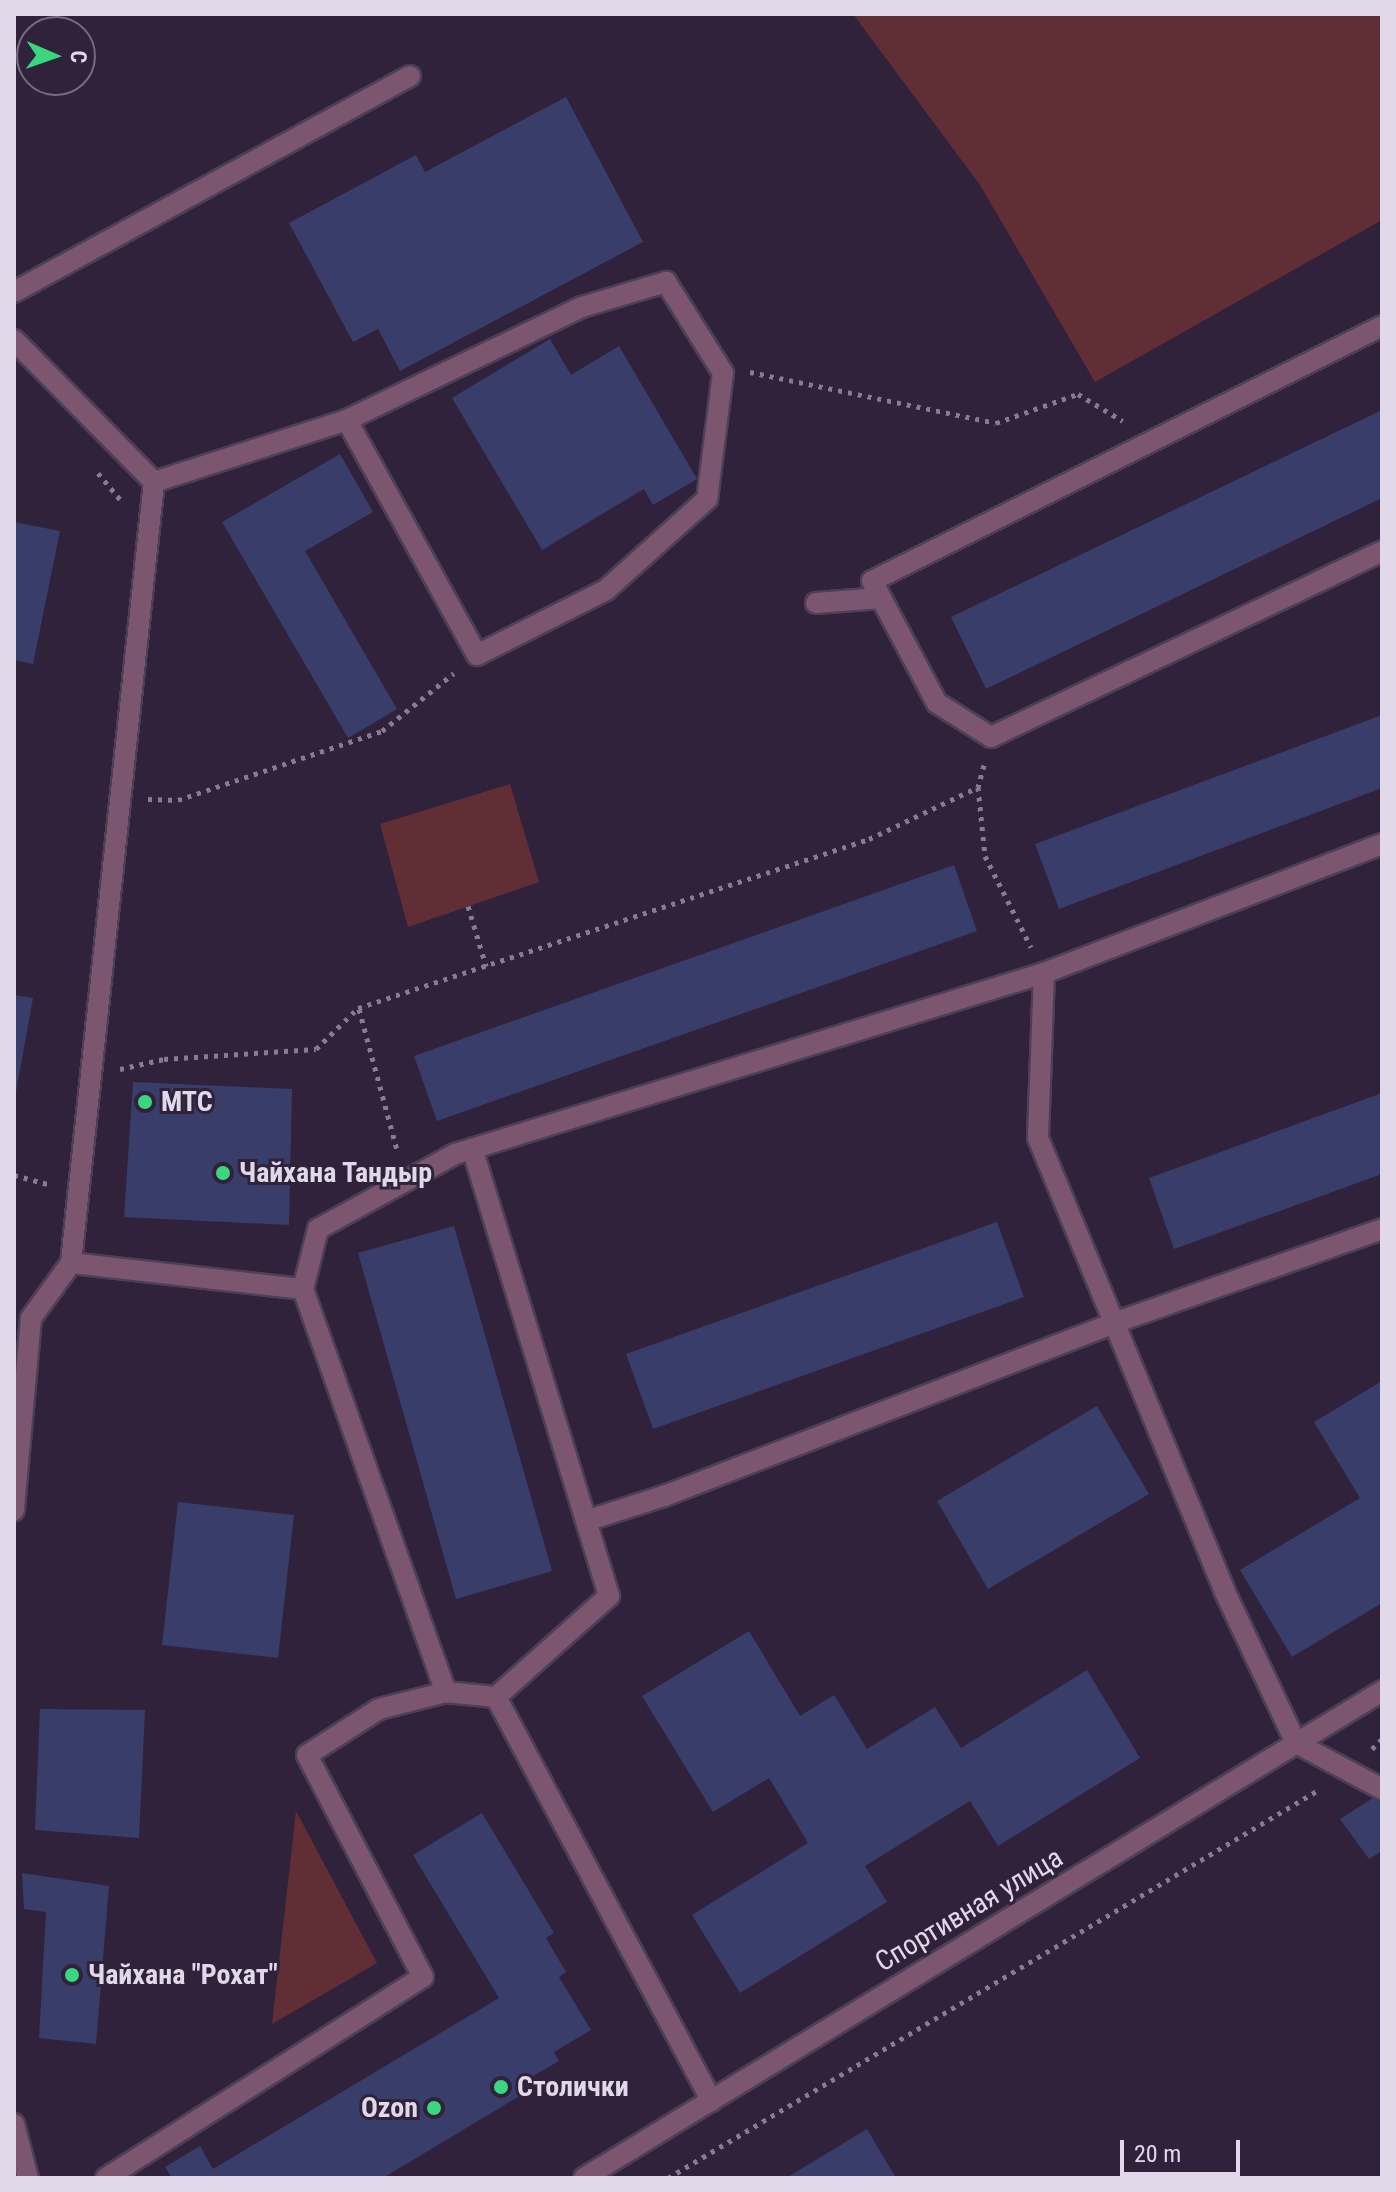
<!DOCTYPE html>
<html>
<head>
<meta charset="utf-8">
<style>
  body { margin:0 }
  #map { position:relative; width:1396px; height:2192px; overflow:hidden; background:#30223b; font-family:"Roboto Condensed",sans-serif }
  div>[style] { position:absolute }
  .green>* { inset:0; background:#612e36 }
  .building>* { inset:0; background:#383d6a }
  .path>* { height:5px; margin-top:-2.5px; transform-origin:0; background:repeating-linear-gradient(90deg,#887c91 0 4px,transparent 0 10px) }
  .roads { filter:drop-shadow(2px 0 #4c3f57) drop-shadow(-2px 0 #4c3f57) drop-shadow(0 2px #4c3f57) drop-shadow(0 -2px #4c3f57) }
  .minor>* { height:20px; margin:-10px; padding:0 10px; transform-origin:10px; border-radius:10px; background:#7c566f }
  .dots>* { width:22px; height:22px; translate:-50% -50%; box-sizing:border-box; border:4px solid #30223b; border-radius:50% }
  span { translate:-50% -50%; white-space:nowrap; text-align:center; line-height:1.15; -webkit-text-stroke:6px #30223b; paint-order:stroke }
  .poi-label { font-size:28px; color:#e1d8e9; font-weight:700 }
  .left { translate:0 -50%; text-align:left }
  .right { translate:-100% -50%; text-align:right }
  .street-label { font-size:28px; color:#e1d8e9 }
  .frame { position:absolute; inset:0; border:16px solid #e1d8e9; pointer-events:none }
  .north { position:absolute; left:16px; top:16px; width:80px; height:80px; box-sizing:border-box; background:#30223b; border:2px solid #776b81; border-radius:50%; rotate:92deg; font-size:22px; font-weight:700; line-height:32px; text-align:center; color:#e1d8e9 }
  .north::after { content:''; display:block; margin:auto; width:28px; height:36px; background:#3bd77f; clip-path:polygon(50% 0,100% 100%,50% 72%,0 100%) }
  .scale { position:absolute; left:1120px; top:2140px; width:120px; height:36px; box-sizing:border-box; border:4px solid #e1d8e9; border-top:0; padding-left:10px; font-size:24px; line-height:28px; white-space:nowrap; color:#e1d8e9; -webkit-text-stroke:6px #30223b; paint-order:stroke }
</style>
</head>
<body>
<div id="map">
  <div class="green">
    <div style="clip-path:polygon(853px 14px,1382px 14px,1382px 220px,1095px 382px,980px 185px)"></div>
    <div style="clip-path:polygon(510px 784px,539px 882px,408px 927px,380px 824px)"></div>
    <div style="clip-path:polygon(296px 1811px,377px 1963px,272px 2024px)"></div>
  </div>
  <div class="building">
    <div style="clip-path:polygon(566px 97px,643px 242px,400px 371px,378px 329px,353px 342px,289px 223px,416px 155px,425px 172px)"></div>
    <div style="clip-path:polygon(550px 339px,571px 375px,619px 346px,697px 479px,653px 505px,644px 489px,542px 550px,452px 398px)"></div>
    <div style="clip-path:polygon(1382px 410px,1382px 498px,986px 689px,951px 617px)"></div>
    <div style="clip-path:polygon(340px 454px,373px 512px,305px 551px,397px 709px,348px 738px,222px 522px)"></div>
    <div style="clip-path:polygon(14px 522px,60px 531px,33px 664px,14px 660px)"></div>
    <div style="clip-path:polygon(1382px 715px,1382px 788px,1059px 909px,1035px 844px)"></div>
    <div style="clip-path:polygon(954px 865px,977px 931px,437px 1121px,414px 1056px)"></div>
    <div style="clip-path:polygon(14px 995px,33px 998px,16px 1092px,14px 1092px)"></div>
    <div style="clip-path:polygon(133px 1082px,292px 1089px,289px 1225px,124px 1217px)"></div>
    <div style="clip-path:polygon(1382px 1093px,1382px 1174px,1174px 1249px,1149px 1178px)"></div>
    <div style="clip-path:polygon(997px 1222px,1024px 1297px,653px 1429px,626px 1354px)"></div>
    <div style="clip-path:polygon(454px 1226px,552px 1571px,456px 1599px,358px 1253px)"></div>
    <div style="clip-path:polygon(1382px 1381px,1382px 1603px,1292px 1657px,1240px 1570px,1360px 1498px,1314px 1422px)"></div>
    <div style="clip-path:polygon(1097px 1406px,1149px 1494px,988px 1589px,937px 1501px)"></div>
    <div style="clip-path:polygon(178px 1502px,294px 1515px,278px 1658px,162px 1645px)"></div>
    <div style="clip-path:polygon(749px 1631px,800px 1716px,834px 1695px,867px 1749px,935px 1707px,961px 1748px,1087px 1670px,1140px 1758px,998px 1846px,970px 1801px,865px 1866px,887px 1902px,740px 1993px,692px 1915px,808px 1843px,769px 1778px,713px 1812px,642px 1696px)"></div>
    <div style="clip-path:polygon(40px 1709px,145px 1710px,139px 1838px,35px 1830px)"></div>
    <div style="clip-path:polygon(1376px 1796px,1382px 1805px,1382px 1851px,1369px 1859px,1340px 1819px)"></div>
    <div style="clip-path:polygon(482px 1813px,554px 1933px,546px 1938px,566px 1972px,559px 1977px,591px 2030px,554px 2052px,559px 2061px,526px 2080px,531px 2089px,383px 2178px,172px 2178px,165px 2167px,200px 2146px,213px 2169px,499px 1998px,413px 1855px)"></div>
    <div style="clip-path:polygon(22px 1873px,109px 1886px,96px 2044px,39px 2038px,46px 1912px,24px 1909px)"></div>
    <div style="clip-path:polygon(867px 2129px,896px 2178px,786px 2178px)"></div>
  </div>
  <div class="path">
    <div style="left:750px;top:372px;width:251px;rotate:11.7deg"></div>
    <div style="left:996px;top:423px;width:87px;rotate:-19.5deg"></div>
    <div style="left:1078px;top:394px;width:52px;rotate:31deg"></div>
    <div style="left:98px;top:473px;width:38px;rotate:50deg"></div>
    <div style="left:984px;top:765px;width:23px;rotate:105deg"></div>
    <div style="left:978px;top:787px;width:69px;rotate:84.2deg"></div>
    <div style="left:985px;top:856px;width:102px;rotate:63.2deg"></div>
    <div style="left:148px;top:799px;width:30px;rotate:2deg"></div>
    <div style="left:178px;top:800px;width:215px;rotate:-18.7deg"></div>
    <div style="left:382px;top:731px;width:92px;rotate:-38.9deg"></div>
    <div style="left:468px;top:906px;width:63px;rotate:73.3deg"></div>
    <div style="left:359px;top:1009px;width:146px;rotate:74.9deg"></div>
    <div style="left:120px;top:1069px;width:45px;rotate:-12.8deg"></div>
    <div style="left:164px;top:1059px;width:152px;rotate:-3.8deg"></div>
    <div style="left:316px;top:1049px;width:59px;rotate:-44.3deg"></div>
    <div style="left:358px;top:1008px;width:538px;rotate:-18.3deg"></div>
    <div style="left:869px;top:839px;width:121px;rotate:-25.5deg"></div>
    <div style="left:14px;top:1175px;width:39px;rotate:15deg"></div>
    <div style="left:1372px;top:1749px;width:14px;rotate:-45deg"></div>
    <div style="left:668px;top:2178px;width:759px;rotate:-30.82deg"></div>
  </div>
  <div class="roads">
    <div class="minor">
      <div style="left:14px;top:292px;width:451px;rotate:-28.6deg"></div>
      <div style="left:1382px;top:326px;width:570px;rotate:153.43deg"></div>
      <div style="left:872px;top:581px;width:138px;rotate:62deg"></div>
      <div style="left:937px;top:703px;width:64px;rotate:32.2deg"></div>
      <div style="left:991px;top:737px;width:433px;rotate:-25.4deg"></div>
      <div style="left:14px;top:340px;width:199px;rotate:45.4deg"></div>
      <div style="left:154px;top:482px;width:785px;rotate:96.07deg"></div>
      <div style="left:71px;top:1263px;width:68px;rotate:126deg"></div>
      <div style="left:31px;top:1318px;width:193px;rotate:95.1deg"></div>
      <div style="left:154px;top:482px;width:203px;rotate:-17.8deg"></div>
      <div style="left:347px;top:420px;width:261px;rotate:-25.7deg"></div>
      <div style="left:582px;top:307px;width:88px;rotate:-16.6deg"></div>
      <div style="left:666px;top:282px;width:107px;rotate:57.9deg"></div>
      <div style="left:723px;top:373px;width:127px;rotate:97.2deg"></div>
      <div style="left:707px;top:499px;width:136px;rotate:138deg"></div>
      <div style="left:606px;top:590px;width:144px;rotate:153.3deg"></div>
      <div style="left:477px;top:655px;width:269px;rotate:-119deg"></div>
      <div style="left:816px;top:603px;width:65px;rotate:-4.4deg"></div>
      <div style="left:1044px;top:973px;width:362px;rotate:-20.9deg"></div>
      <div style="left:71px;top:1263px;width:233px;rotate:6.4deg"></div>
      <div style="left:303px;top:1289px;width:428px;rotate:70.5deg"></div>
      <div style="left:446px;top:1692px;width:50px;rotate:5.7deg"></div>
      <div style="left:496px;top:1697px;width:152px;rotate:-41.8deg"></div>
      <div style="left:609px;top:1596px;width:468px;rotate:-107deg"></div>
      <div style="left:303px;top:1289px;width:62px;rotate:-76deg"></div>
      <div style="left:318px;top:1229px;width:156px;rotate:-28.7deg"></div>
      <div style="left:455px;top:1154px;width:616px;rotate:-17.08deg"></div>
      <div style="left:1044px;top:973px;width:165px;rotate:92.1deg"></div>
      <div style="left:1038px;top:1138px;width:489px;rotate:67.6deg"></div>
      <div style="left:1224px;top:1590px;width:169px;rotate:64.8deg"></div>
      <div style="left:1296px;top:1743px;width:98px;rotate:28.1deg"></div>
      <div style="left:586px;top:1521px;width:82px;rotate:-17.8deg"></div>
      <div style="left:664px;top:1496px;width:482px;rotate:-21deg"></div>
      <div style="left:1114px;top:1323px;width:284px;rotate:-19.3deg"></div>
      <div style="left:496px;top:1697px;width:458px;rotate:61.9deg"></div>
      <div style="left:14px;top:2124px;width:56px;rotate:75.5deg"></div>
      <div style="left:106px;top:2178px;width:375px;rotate:-32.4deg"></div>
      <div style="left:423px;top:1977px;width:250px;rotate:-117.6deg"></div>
      <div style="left:307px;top:1755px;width:85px;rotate:-32.6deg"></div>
      <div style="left:379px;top:1709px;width:69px;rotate:-14.2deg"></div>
      <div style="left:584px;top:2178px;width:935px;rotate:-31.39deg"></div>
    </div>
  </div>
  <div class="dots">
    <div style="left:145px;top:1102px;background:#3bd77f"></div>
    <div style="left:223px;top:1173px;background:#3bd77f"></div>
    <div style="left:72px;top:1975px;background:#3bd77f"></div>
    <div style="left:501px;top:2087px;background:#3bd77f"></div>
    <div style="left:434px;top:2108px;background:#3bd77f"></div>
  </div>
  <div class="poi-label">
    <span class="left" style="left:161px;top:1102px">МТС</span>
    <span class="left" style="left:239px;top:1173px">Чайхана Тандыр</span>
    <span class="left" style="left:88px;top:1975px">Чайхана "Рохат"</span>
    <span class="left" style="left:517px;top:2087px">Столички</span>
    <span class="right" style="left:418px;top:2108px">Ozon</span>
  </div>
  <div class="street-label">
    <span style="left:969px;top:1910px;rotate:-31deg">Спортивная улица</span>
  </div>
  <div class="frame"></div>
  <div class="north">С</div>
  <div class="scale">20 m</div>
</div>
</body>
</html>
